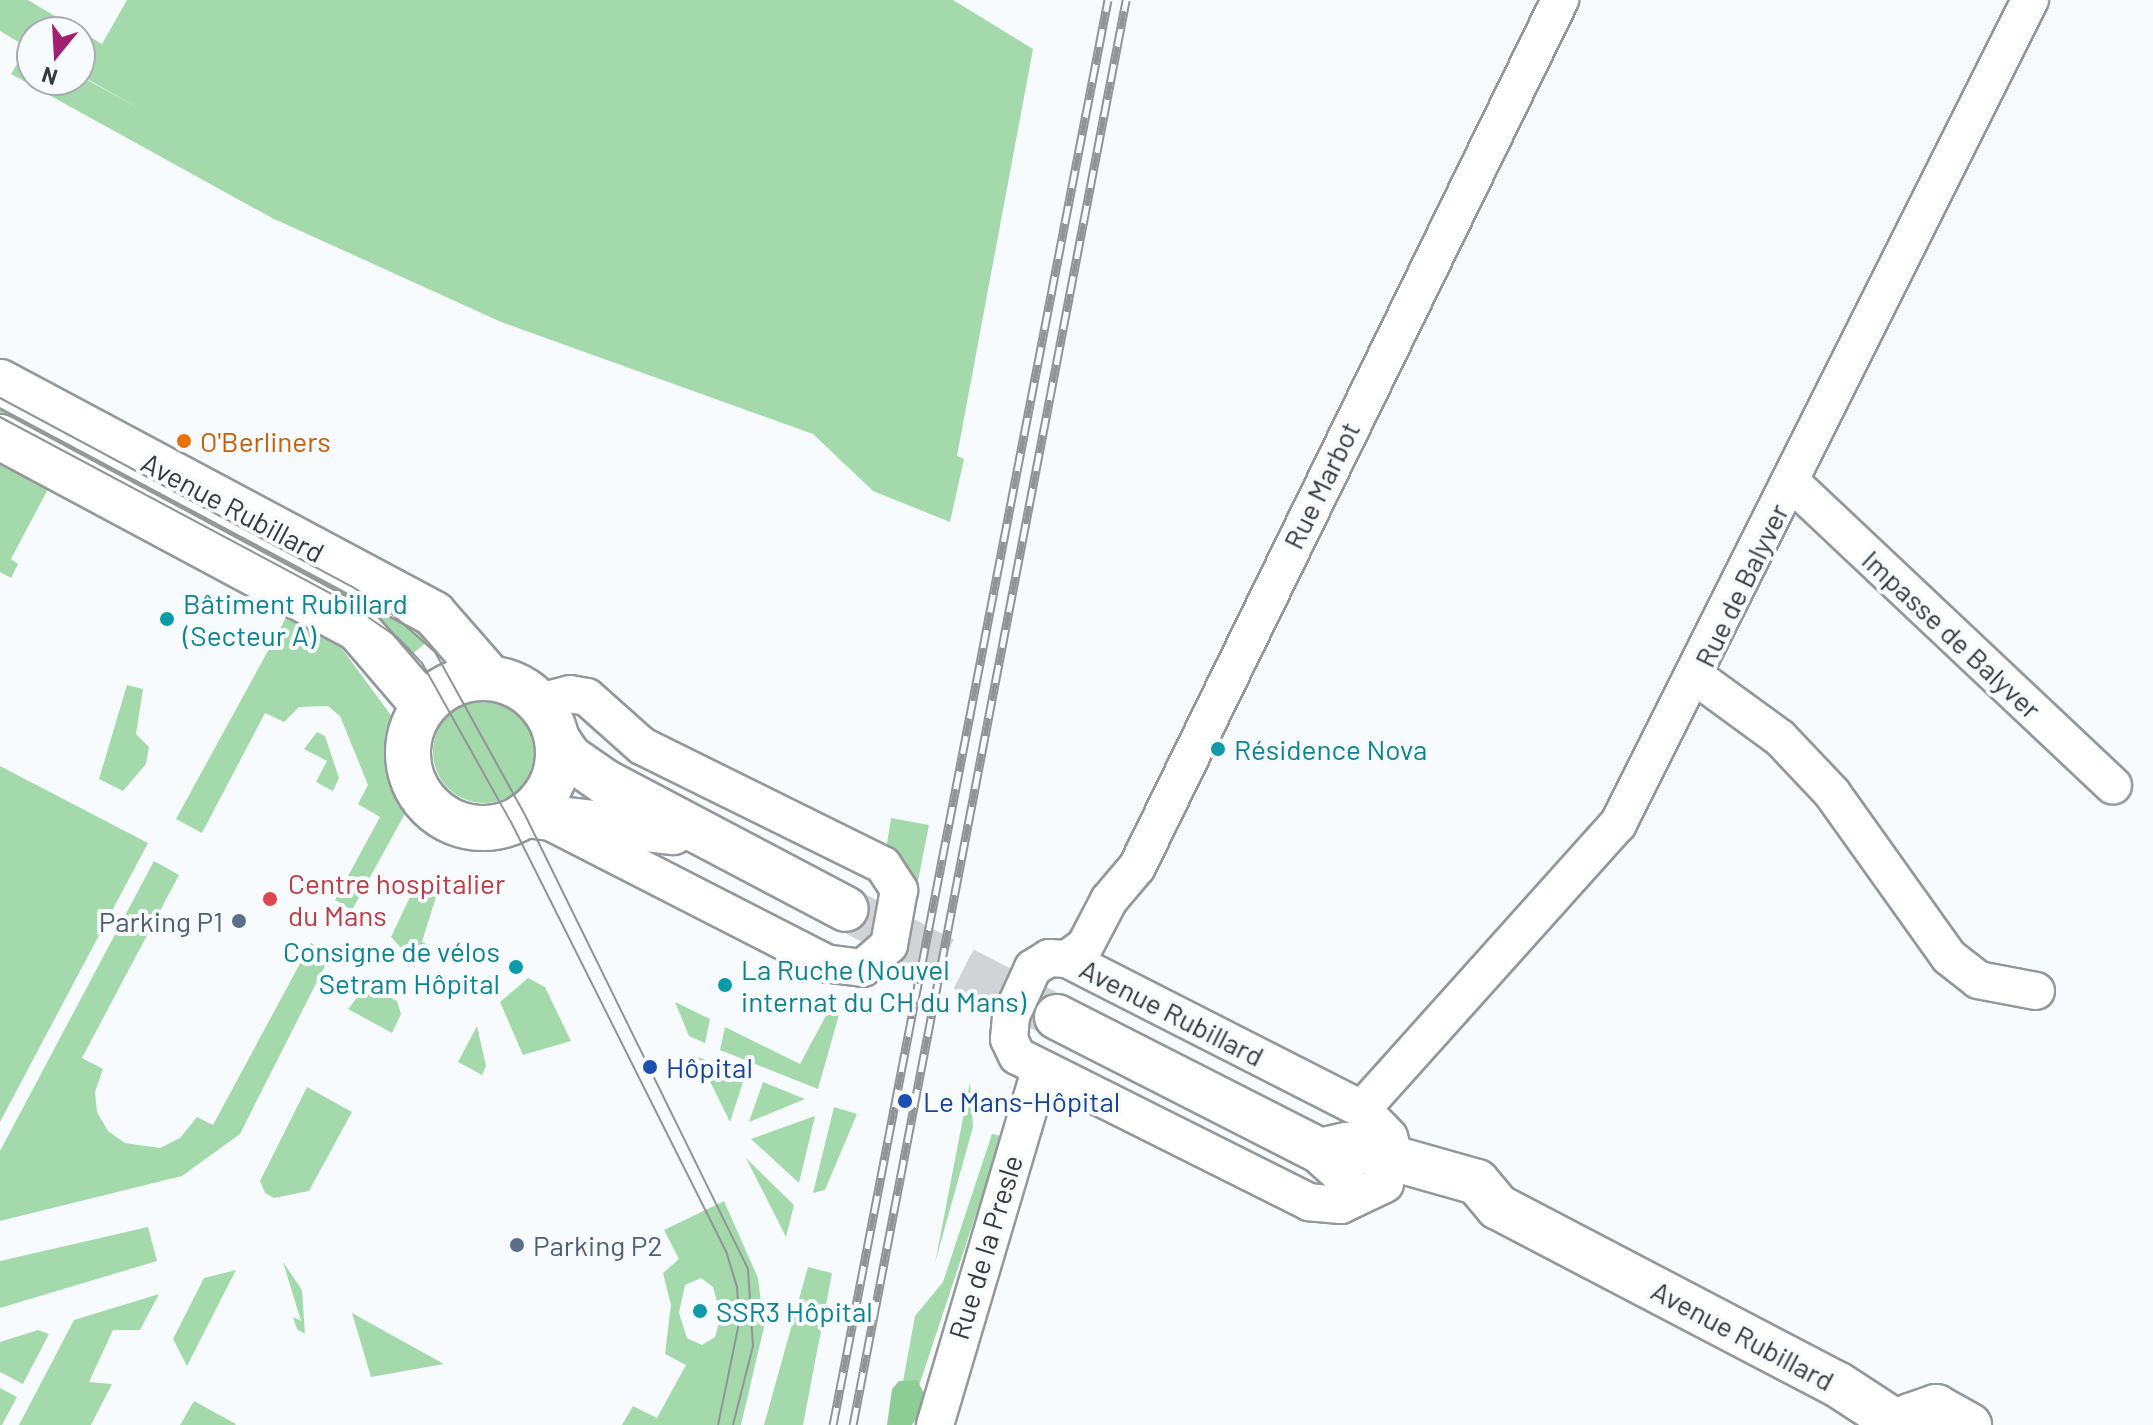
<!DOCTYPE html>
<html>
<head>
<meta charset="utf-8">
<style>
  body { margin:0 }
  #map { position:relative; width:2153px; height:1425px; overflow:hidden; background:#f7fbfe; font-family:Barlow,sans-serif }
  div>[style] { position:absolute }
  .green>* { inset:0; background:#a4daab }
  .round { border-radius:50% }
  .forest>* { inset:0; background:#8dcc95 }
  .primary-tunnel>* { height:44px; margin-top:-22px; transform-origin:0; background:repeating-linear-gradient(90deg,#d1d4d7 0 44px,transparent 0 66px) }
  .roads { filter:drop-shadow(2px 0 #94989b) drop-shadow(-2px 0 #94989b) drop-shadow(0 2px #94989b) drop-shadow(0 -2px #94989b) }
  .minor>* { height:36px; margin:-18px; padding:0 18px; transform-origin:18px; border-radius:18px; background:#fff }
  .primary>* { height:44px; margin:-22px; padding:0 22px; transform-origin:22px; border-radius:22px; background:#fff }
  .primary>.ring { margin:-22px; padding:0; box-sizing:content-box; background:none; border:44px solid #fff; border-radius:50% }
  .tram>* { height:2px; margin:-1px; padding:0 1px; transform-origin:1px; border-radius:1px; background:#919495 }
  .rail>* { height:9px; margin-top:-4.5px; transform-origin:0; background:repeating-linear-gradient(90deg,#f7fbfe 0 18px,#919495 0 36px); box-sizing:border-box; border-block:2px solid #919495 }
  .dots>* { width:22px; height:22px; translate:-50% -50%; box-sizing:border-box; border:4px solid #f7fbfe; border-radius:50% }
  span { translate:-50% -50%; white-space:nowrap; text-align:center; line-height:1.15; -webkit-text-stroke:8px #f7fbfe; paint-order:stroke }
  .food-label { font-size:28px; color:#c56008 }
  .left { translate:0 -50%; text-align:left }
  .street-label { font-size:28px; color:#37393a }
  .culture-label { font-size:28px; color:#0d838f }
  .right { translate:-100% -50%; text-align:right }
  .health-label { font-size:28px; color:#be3a42 }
  .service-label { font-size:28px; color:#4e5e75 }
  .transit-label { font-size:28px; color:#164399 }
  .north { position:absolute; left:16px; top:16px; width:80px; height:80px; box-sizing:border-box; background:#f7fbfe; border:2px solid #aaadb0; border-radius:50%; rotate:198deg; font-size:22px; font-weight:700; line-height:32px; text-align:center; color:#37393a }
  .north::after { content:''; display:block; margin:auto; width:28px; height:36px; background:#a12071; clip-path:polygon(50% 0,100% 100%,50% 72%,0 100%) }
</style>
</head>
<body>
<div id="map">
  <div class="green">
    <div style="clip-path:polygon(evenodd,0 0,28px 0,102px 44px,127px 0,953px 0,1033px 49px,957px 456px,964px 459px,950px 522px,873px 491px,813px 434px,501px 322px,272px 218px,11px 74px,27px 47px,0 31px,0 0,32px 32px,80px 32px,80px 75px,142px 110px,80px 76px,32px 80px,32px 32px)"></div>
    <div style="clip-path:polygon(0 395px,409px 623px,428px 641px,410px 656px,0 421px)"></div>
    <div style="clip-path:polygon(0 464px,48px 489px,11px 559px,18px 564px,11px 578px,0 572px)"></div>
    <div style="clip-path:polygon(287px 616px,340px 646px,393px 718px,388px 762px,407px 810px,352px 910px,335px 900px,380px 817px,358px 804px,368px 785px,340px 716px,328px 706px,299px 707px,284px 722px,265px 713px,202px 833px,176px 819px)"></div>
    <div style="clip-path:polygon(127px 685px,143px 689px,136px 734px,149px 747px,146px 764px,123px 791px,99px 779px)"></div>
    <div class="round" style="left:433px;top:701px;width:102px;height:102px"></div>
    <div style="clip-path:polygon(317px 732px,325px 736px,339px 778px,333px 791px,316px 782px,327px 761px,304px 749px)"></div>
    <div style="clip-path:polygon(0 766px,148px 843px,0 1122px)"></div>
    <div style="clip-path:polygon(891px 818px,929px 825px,916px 891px,910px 870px,886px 850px)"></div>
    <div style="clip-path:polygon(154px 861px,179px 875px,82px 1058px,103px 1069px,95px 1092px,97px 1112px,108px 1131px,125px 1143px,160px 1148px,180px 1138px,197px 1117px,213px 1125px,311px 943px,331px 954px,240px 1134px,182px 1176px,0 1221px,0 1151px)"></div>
    <div style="clip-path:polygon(419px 878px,446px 890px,438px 890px,422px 942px,429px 945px,414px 953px,404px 951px,391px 937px)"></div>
    <div style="clip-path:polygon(528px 978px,545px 987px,571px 1041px,523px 1055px,500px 1002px)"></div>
    <div style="clip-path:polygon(373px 989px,397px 1001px,401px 1014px,392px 1033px,348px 1009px,360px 994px)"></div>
    <div style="clip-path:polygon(675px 1002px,710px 1019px,705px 1043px,689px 1036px)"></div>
    <div style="clip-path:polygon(830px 1008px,840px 1011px,818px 1089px,720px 1050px,725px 1027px,800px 1064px)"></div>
    <div style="clip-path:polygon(477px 1026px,486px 1066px,482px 1075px,458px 1062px)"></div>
    <div style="clip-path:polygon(698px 1057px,745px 1076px,730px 1122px)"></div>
    <div style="clip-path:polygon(763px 1082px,805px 1099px,749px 1122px)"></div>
    <div style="clip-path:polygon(970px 1082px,973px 1127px,935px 1263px)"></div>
    <div style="clip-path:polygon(307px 1087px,352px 1112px,309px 1191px,274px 1198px,265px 1193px,260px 1181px)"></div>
    <div style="clip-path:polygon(834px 1107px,857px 1114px,825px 1190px,813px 1193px)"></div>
    <div style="clip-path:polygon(815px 1116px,799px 1183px,751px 1139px)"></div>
    <div style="clip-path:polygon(992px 1134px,1002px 1136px,906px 1425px,895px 1425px,915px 1316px,943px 1282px)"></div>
    <div style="clip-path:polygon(746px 1158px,794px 1205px,786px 1237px)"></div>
    <div style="clip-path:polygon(evenodd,724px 1201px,758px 1278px,764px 1327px,741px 1425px,622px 1425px,633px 1406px,657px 1418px,686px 1365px,665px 1354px,671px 1305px,663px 1273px,679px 1259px,664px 1230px,724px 1201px,701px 1278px,713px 1287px,721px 1316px,715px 1337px,702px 1345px,687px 1338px,679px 1313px,685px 1285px,701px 1278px)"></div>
    <div style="clip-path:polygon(148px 1227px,157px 1261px,0 1308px,0 1261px)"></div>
    <div style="clip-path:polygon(283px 1262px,302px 1290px,305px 1334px,297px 1329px,293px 1317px,301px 1321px)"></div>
    <div style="clip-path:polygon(808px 1267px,832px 1273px,803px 1425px,764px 1425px)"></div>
    <div style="clip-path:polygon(236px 1270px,187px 1366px,173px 1339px,204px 1278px)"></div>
    <div style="clip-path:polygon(159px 1294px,140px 1330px,113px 1330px,89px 1382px,112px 1384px,91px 1425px,19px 1425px,74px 1320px)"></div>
    <div style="clip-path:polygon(352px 1313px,444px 1364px,371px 1377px)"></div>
    <div style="clip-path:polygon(38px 1330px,49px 1334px,23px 1384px,0 1372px,0 1342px)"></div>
    <div style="clip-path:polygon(0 1388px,17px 1397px,2px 1425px,0 1425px)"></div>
    <div style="clip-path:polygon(194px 1401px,236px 1424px,235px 1425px,180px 1425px)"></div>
  </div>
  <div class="forest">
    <div style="clip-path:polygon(917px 1380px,928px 1401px,912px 1425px,887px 1425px,892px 1389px,899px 1381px)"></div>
  </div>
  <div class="primary-tunnel">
    <div style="left:846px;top:909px;width:237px;rotate:27.1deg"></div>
  </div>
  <div class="roads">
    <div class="minor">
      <div style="left:1792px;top:483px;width:441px;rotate:43.3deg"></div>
      <div style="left:1695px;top:676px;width:105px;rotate:36.1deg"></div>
      <div style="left:1780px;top:738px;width:76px;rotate:46.6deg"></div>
      <div style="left:1832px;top:793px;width:201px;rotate:54.5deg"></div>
      <div style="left:1949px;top:957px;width:37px;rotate:38deg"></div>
      <div style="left:1978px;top:980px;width:59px;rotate:10.7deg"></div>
      <div style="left:539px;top:702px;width:32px;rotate:-14deg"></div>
      <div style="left:570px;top:694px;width:17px;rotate:10deg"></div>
      <div style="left:587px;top:697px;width:74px;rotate:41.7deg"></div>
      <div style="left:642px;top:746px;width:269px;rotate:26.3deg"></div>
      <div style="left:883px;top:865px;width:30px;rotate:57deg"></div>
      <div style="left:899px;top:890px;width:56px;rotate:100.3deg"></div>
      <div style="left:889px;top:945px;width:35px;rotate:139deg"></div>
      <div style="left:863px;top:968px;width:35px;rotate:-173deg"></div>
      <div style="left:828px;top:964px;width:316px;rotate:-152.9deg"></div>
      <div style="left:1067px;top:959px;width:22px;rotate:-36deg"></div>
      <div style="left:1085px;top:946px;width:52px;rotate:-62.4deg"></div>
      <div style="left:1109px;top:900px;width:43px;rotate:-49.7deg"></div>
      <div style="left:1137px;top:867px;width:965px;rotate:-63.99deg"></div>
      <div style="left:1362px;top:1109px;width:383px;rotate:-48.1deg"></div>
      <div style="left:1618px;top:824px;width:921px;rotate:-63.43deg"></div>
      <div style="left:1385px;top:1184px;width:49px;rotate:154.5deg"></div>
      <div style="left:1341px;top:1205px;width:32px;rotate:-175deg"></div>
      <div style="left:1309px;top:1202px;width:326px;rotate:-153.4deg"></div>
      <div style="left:1017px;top:1056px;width:19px;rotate:-115deg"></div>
      <div style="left:1009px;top:1039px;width:23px;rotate:-85deg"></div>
      <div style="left:1011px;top:1016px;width:53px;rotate:-65.4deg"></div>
      <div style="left:1033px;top:968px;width:19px;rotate:-32deg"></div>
      <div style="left:1049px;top:958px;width:18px;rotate:3deg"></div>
      <div style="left:1067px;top:959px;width:331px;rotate:27deg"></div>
      <div style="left:1362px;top:1109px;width:39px;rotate:46deg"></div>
      <div style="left:1389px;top:1137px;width:22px;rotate:74deg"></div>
      <div style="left:935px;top:1425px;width:370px;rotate:-73.5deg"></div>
    </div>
    <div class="primary">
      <div style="left:0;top:382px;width:492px;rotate:28.1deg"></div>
      <div style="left:434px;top:614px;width:85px;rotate:48.8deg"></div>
      <div style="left:0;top:437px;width:406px;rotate:28.2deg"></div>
      <div style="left:358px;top:629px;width:101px;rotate:49.4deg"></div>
      <div class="ring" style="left:408px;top:678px;width:106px;height:106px"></div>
      <div style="left:557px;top:739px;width:22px;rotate:56deg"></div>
      <div style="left:569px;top:757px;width:44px;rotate:34.8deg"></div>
      <div style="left:605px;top:782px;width:272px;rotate:27.8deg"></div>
      <div style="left:525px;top:815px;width:149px;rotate:6.6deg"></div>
      <div style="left:1057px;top:1017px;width:295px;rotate:27deg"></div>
      <div style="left:1320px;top:1151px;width:30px;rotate:42deg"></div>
      <div style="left:1320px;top:1151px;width:27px;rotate:-13deg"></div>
      <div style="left:1346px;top:1145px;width:136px;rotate:15.8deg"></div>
      <div style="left:1477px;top:1182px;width:33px;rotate:50deg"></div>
      <div style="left:1498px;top:1207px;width:382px;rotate:27.6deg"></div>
      <div style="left:1837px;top:1384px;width:75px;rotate:33.1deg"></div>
      <div style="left:1902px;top:1425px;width:12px;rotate:-48deg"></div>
      <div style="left:1910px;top:1416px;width:28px;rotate:-19deg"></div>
      <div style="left:1936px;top:1407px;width:38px;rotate:29deg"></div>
    </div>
  </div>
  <div class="tram">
    <div style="left:0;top:398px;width:398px;rotate:28.2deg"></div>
    <div style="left:351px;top:586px;width:38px;rotate:32deg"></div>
    <div style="left:383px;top:606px;width:69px;rotate:41.5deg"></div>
    <div style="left:435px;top:652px;width:186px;rotate:61.1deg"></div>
    <div style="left:525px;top:815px;width:506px;rotate:63.84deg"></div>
    <div style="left:748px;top:1269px;width:77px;rotate:86.3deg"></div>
    <div style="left:753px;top:1346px;width:81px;rotate:104.2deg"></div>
    <div style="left:0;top:417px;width:389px;rotate:28.1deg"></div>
    <div style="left:343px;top:600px;width:65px;rotate:34.4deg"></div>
    <div style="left:397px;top:637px;width:36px;rotate:46deg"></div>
    <div style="left:422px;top:663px;width:182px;rotate:60.8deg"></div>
    <div style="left:511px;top:822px;width:480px;rotate:63.4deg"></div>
    <div style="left:726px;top:1251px;width:37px;rotate:73deg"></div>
    <div style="left:737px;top:1286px;width:37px;rotate:87deg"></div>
    <div style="left:739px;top:1323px;width:104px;rotate:101.6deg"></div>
  </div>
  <div class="rail">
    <div style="left:833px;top:1425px;width:1451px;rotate:-79.08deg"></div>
    <div style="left:853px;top:1425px;width:1451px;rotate:-79.15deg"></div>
  </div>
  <div class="dots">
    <div style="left:184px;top:441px;background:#e8710a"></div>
    <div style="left:167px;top:619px;background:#0f9aa8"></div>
    <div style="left:1218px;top:749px;background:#0f9aa8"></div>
    <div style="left:270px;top:899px;background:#e0444e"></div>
    <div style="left:239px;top:921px;background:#5c6f8a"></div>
    <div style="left:516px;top:967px;background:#0f9aa8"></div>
    <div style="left:725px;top:985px;background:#0f9aa8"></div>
    <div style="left:650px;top:1067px;background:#1a4fb4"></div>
    <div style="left:905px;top:1101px;background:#1a4fb4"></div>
    <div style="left:517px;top:1245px;background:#5c6f8a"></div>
    <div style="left:700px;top:1311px;background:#0f9aa8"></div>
  </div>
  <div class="food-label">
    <span class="left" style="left:200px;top:441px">O'Berliners</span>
  </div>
  <div class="street-label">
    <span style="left:1321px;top:485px;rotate:-64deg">Rue Marbot</span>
    <span style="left:233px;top:507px;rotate:28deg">Avenue Rubillard</span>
    <span style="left:1741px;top:585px;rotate:-64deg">Rue de Balyver</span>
    <span style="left:1952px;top:634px;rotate:43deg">Impasse de Balyver</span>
    <span style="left:1172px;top:1012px;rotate:27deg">Avenue Rubillard</span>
    <span style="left:985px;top:1247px;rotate:-73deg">Rue de la Presle</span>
    <span style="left:1743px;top:1335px;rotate:28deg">Avenue Rubillard</span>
  </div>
  <div class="culture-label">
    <span class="left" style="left:183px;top:619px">Bâtiment Rubillard<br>(Secteur A)</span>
    <span class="left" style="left:1234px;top:749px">Résidence Nova</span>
    <span class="right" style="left:500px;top:967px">Consigne de vélos<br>Setram Hôpital</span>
    <span class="left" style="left:741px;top:985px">La Ruche (Nouvel<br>internat du CH du Mans)</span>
    <span class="left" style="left:716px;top:1311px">SSR3 Hôpital</span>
  </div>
  <div class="health-label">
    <span class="left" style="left:288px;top:899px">Centre hospitalier<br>du Mans</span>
  </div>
  <div class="service-label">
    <span class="right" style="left:223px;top:921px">Parking P1</span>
    <span class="left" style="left:533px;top:1245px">Parking P2</span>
  </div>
  <div class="transit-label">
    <span class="left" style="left:666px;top:1067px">Hôpital</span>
    <span class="left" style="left:923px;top:1101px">Le Mans-Hôpital</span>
  </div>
  <div class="north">N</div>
</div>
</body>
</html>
